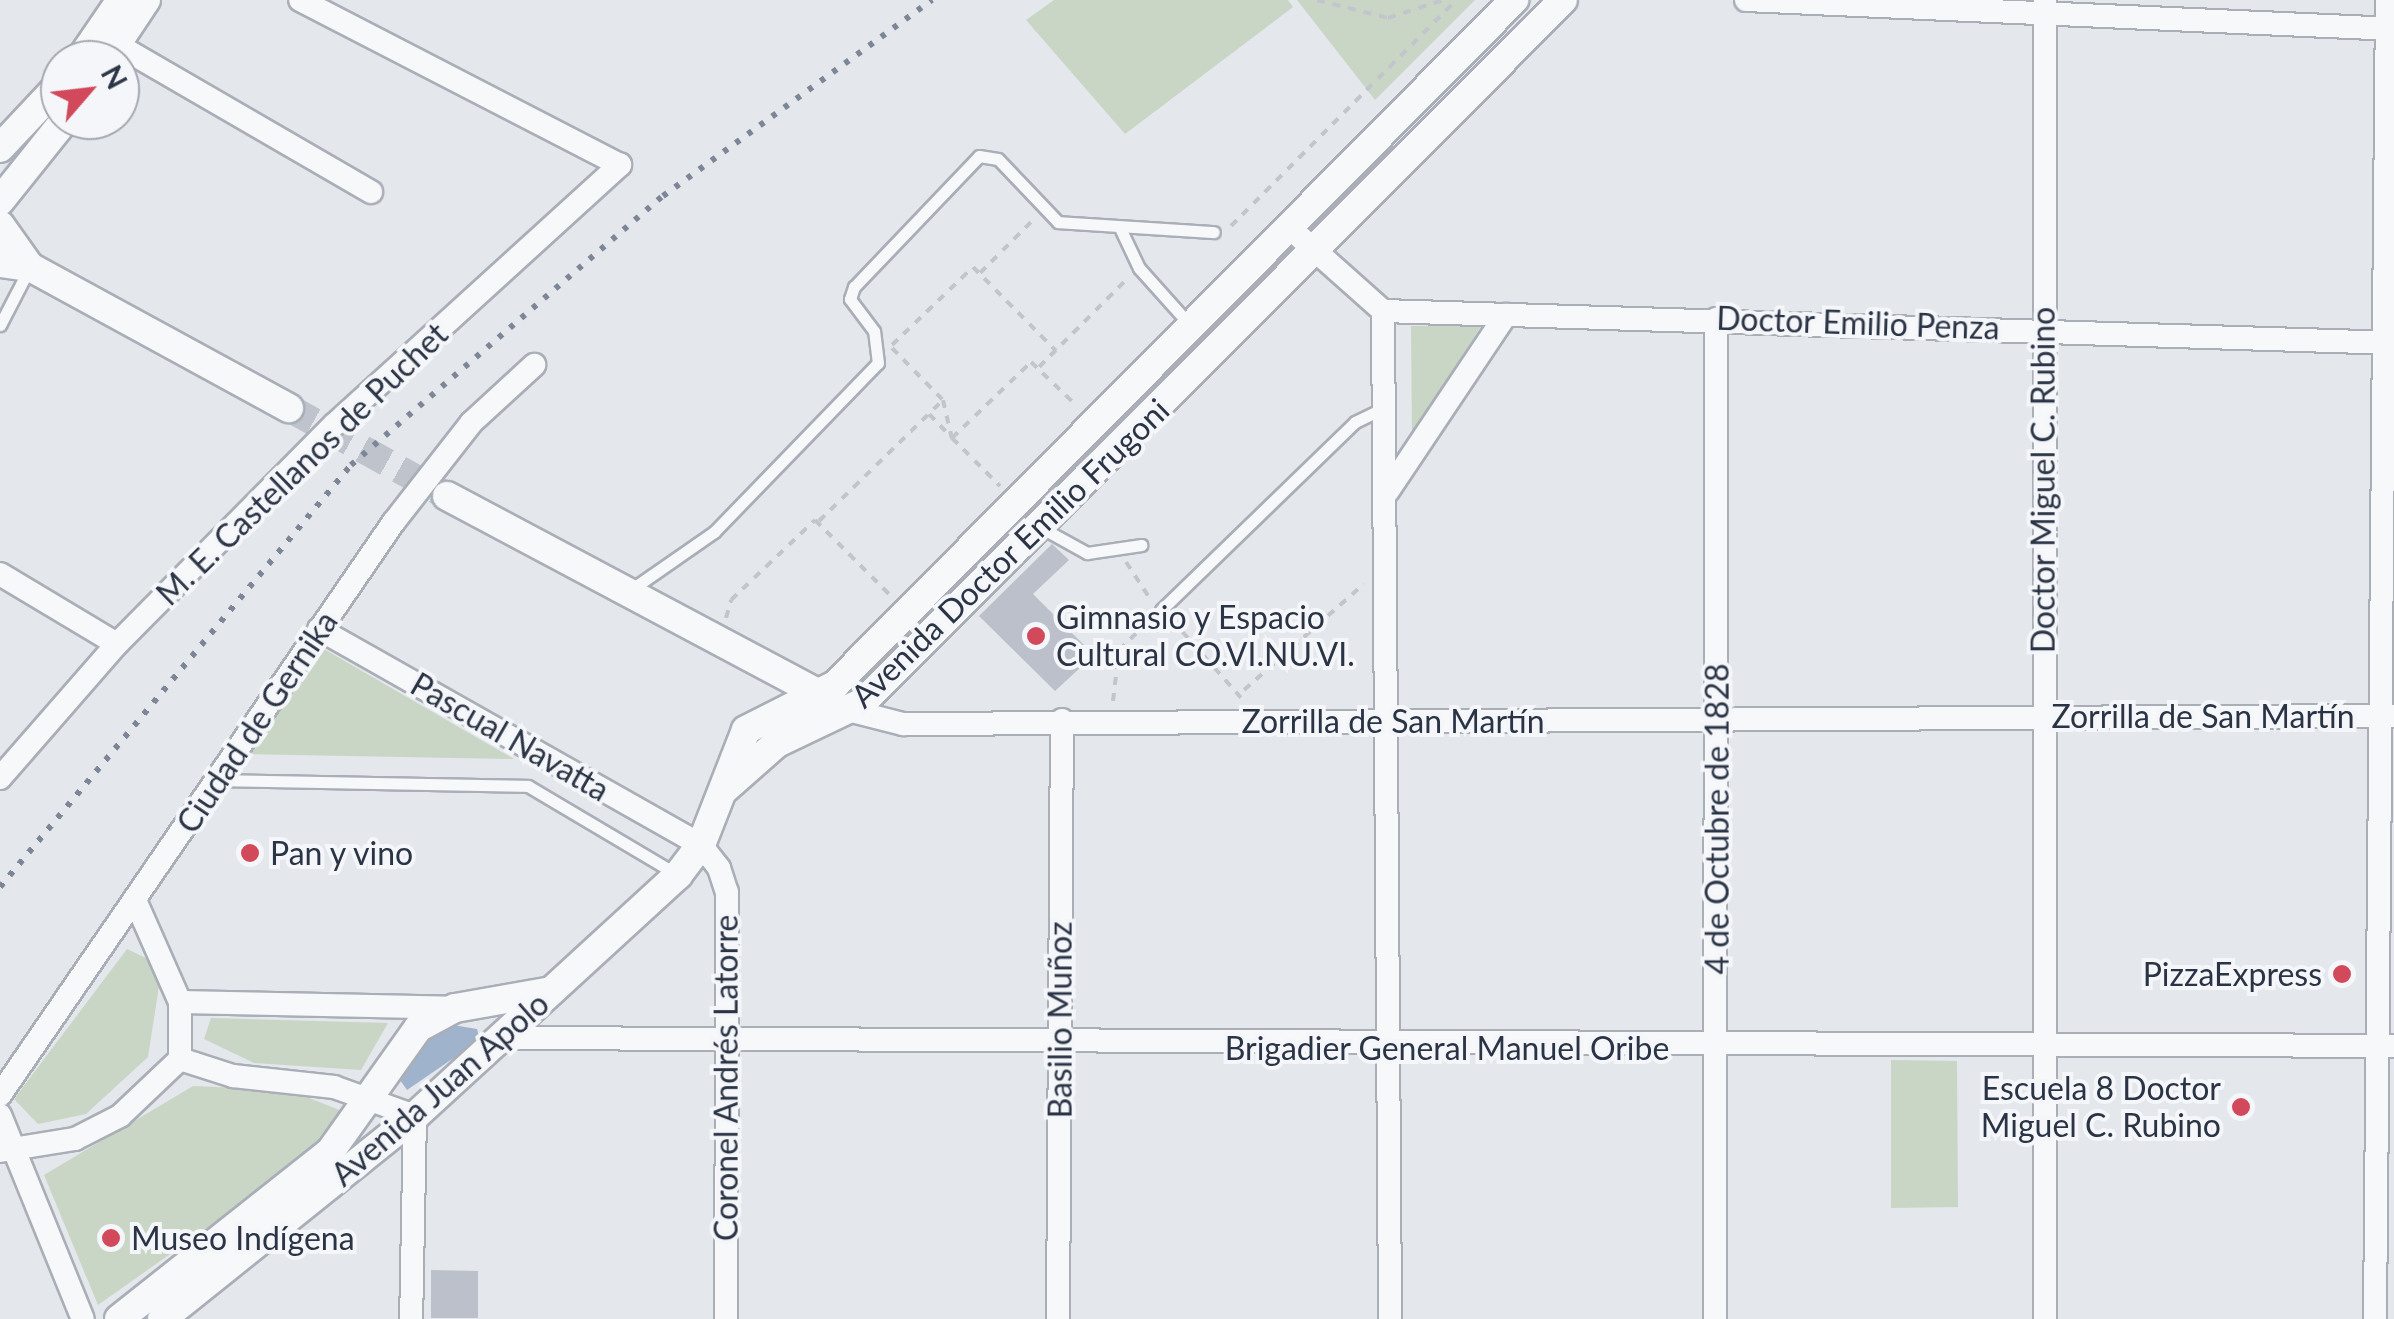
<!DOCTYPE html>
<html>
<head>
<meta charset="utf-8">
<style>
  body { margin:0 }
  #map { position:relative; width:2394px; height:1319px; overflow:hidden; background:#e4e7ec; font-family:Lato,sans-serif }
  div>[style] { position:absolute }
  .green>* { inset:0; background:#c9d6c5 }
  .water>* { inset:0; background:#9fb4cc }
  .building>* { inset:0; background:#bbc0ca }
  .tertiary-tunnel>* { height:28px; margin-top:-14px; transform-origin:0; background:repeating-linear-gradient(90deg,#bfc3cb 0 28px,transparent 0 42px) }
  .path>* { height:4px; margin-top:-2px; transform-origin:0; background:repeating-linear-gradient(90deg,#c2c5cb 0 8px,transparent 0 16px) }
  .roads { filter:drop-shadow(2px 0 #a9aeb7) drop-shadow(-2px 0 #a9aeb7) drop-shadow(0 2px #a9aeb7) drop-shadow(0 -2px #a9aeb7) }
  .service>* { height:11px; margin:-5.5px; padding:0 5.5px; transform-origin:5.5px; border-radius:5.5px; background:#f7f8fa }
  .minor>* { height:22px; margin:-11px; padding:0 11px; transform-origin:11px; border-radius:11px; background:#f7f8fa }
  .tertiary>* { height:28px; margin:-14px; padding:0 14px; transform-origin:14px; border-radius:14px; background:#f7f8fa }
  .rail>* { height:6px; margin-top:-3px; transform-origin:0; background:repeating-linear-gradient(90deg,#7d8696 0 5px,transparent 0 15px) }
  .dots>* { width:28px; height:28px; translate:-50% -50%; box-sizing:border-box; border:5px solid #f4f6f9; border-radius:50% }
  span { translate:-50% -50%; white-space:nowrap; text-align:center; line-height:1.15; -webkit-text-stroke:8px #f4f6f9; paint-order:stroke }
  .street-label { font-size:32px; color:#2b3445 }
  .poi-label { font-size:32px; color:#2b3445 }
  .left { translate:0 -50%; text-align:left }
  .right { translate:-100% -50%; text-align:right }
  .north { position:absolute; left:40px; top:40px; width:100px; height:100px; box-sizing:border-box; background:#f4f6f9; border:2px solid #a4a8b1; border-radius:50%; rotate:62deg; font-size:28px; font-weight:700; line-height:40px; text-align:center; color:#2b3445 }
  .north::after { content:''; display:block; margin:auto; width:35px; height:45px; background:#d1495b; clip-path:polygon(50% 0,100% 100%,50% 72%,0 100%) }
</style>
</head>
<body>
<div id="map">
  <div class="green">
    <div style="clip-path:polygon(1054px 0,1288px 0,1293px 7px,1125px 134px,1026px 20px)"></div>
    <div style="clip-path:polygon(1297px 0,1475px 0,1375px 100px)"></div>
    <div style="clip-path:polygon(1482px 325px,1412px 434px,1411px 326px)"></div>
    <div style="clip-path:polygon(324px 649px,514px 759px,247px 754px)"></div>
    <div style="clip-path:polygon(127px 949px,152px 961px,159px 986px,148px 1057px,86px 1114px,38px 1124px,14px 1099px)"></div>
    <div style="clip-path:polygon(211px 1018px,388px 1023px,361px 1070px,254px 1063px,204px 1039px)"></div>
    <div style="clip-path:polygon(1891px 1060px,1957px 1061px,1958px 1207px,1891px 1208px)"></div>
    <div style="clip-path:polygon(193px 1086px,289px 1090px,342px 1111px,306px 1158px,98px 1305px,44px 1175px)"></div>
  </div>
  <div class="water">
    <div style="clip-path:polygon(453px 1025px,477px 1029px,480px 1040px,407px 1090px,400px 1080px,415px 1049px)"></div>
  </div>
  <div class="building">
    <div style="clip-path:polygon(1052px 544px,1069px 560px,1033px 594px,1094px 655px,1055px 691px,979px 616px)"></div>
    <div style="clip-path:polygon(431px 1270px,478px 1271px,478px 1318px,431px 1318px)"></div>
  </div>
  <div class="tertiary-tunnel">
    <div style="left:289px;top:408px;width:181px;rotate:29.1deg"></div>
  </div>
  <div class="path">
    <div style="left:1317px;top:0;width:73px;rotate:14.2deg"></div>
    <div style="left:1388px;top:18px;width:58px;rotate:-18.1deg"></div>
    <div style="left:1231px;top:226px;width:319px;rotate:-45.1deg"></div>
    <div style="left:980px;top:273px;width:78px;rotate:-45deg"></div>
    <div style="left:892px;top:345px;width:112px;rotate:-43.9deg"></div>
    <div style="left:973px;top:267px;width:118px;rotate:45.3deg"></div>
    <div style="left:892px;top:348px;width:73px;rotate:45.6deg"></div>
    <div style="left:943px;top:400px;width:39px;rotate:77deg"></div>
    <div style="left:952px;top:438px;width:68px;rotate:45deg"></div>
    <div style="left:1039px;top:367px;width:126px;rotate:-45deg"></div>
    <div style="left:929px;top:414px;width:33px;rotate:46deg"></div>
    <div style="left:952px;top:438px;width:110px;rotate:-43.9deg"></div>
    <div style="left:1031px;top:362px;width:62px;rotate:43.7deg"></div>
    <div style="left:819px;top:521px;width:173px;rotate:-44.3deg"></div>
    <div style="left:1126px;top:562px;width:45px;rotate:56.7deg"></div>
    <div style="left:726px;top:618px;width:19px;rotate:-74deg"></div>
    <div style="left:731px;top:600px;width:116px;rotate:-43.6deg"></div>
    <div style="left:815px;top:520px;width:105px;rotate:45deg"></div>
    <div style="left:1172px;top:620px;width:108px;rotate:48.4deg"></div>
    <div style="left:1244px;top:690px;width:160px;rotate:-41.5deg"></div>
    <div style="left:1113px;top:701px;width:51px;rotate:-83.3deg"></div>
    <div style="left:1119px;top:650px;width:45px;rotate:-44.1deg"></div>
  </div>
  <div class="roads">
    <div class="service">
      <div style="left:1121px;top:230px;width:42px;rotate:64.7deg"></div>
      <div style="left:1139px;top:268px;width:75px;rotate:48.2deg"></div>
      <div style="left:0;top:325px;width:65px;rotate:-62.7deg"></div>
      <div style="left:1040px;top:527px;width:54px;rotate:29deg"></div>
      <div style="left:1087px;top:553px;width:55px;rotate:-8.4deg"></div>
      <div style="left:632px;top:589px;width:100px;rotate:-34.8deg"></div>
      <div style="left:714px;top:532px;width:235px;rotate:-45.9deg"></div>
      <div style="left:878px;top:363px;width:32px;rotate:-97deg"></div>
      <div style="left:874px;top:331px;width:40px;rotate:-127deg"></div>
      <div style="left:850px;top:299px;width:13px;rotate:-72deg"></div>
      <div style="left:854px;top:287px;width:181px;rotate:-46.3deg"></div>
      <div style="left:979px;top:156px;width:19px;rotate:9deg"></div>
      <div style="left:998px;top:159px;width:87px;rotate:46.4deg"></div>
      <div style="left:1058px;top:222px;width:156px;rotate:3.7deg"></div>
      <div style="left:1161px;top:610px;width:270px;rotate:-44.1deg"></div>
      <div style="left:1355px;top:422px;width:34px;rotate:-26deg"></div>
      <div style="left:220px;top:780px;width:308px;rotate:1.1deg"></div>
      <div style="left:528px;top:786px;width:174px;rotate:30.7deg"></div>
    </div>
    <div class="minor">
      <div style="left:1746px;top:0;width:649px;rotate:2.56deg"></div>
      <div style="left:102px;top:36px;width:311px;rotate:30.1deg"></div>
      <div style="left:1291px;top:229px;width:123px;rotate:41.7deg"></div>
      <div style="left:1383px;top:311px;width:1012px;rotate:1.81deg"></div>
      <div style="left:1383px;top:311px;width:1008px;rotate:89.6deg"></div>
      <div style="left:1388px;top:491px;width:212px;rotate:-56.2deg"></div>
      <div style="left:0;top:574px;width:136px;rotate:30.9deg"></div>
      <div style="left:319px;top:629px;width:439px;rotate:29.5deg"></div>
      <div style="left:701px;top:845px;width:29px;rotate:52deg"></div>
      <div style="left:719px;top:868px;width:25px;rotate:72deg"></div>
      <div style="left:727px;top:892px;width:427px;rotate:90.1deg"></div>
      <div style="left:852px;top:711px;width:53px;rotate:14.3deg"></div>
      <div style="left:903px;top:724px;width:1491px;rotate:-0.31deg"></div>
      <div style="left:0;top:778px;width:178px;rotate:-48.9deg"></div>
      <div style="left:117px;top:644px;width:308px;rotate:-45.3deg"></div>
      <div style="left:334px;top:425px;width:387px;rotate:-42.3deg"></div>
      <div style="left:620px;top:165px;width:360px;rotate:-152.7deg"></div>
      <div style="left:180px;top:1002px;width:275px;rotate:1.2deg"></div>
      <div style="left:501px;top:1038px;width:1893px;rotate:0.24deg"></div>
      <div style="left:180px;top:1059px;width:56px;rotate:17.8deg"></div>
      <div style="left:233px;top:1076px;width:102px;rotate:6.2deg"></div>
      <div style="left:334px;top:1087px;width:86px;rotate:19.7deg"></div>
      <div style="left:415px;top:1116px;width:203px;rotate:91.1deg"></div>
      <div style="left:0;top:1095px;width:694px;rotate:-55.51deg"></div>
      <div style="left:393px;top:523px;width:127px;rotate:-52deg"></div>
      <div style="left:471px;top:423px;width:86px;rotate:-42.6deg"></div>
      <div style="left:0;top:1115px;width:220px;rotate:67.9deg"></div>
      <div style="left:0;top:1151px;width:76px;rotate:-9.1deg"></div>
      <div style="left:75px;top:1139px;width:51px;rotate:-27.1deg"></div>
      <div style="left:120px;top:1116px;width:83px;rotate:-43.5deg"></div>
      <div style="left:180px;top:1059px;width:57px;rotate:-90deg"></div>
      <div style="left:180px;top:1002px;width:111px;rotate:-113.8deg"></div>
      <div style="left:1058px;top:1319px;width:599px;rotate:-89.62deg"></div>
      <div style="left:1715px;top:1319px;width:1000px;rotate:-89.94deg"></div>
      <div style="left:2045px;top:1319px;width:1319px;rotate:-90deg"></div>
      <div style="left:2375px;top:1319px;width:1319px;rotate:-89.48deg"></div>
    </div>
    <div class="tertiary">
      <div style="left:80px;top:60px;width:73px;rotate:-55.7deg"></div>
      <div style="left:106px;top:60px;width:72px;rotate:-56.3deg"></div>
      <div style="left:0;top:148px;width:88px;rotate:-46.8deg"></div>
      <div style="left:0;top:201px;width:104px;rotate:-51.3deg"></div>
      <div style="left:0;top:225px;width:52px;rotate:54.5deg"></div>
      <div style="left:0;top:263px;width:30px;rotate:8deg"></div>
      <div style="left:30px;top:267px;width:295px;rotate:28.6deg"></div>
      <div style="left:447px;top:496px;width:434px;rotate:28deg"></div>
      <div style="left:726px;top:788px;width:68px;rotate:-41.4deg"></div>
      <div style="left:777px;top:743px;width:95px;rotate:-25.5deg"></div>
      <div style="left:863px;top:702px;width:991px;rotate:-45.08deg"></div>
      <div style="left:119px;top:1319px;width:269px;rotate:-38.4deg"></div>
      <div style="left:330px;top:1152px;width:152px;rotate:-54.6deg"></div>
      <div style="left:418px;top:1028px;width:42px;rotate:-28.4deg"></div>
      <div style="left:455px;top:1008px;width:97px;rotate:-10deg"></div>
      <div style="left:162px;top:1319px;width:324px;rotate:-38.7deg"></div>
      <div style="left:415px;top:1116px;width:357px;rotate:-42.5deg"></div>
      <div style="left:678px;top:875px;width:38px;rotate:-53deg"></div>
      <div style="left:701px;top:845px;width:123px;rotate:-68.6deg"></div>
      <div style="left:746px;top:730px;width:100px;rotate:-26.8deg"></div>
      <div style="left:835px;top:685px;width:965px;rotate:-45.25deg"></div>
    </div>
  </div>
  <div class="rail">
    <div style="left:0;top:887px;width:549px;rotate:-50.25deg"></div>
    <div style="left:351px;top:465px;width:412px;rotate:-40.8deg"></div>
    <div style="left:663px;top:196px;width:333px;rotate:-36.1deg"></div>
  </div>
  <div class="dots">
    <div style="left:1036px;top:636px;background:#d1495b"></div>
    <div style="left:250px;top:853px;background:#d1495b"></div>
    <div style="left:2342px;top:974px;background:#d1495b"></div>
    <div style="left:2241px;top:1107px;background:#d1495b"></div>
    <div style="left:111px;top:1238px;background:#d1495b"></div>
  </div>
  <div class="street-label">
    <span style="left:1858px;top:323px;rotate:2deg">Doctor Emilio Penza</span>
    <span style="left:302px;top:464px;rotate:-44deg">M. E. Castellanos de Puchet</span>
    <span style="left:2043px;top:480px;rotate:-90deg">Doctor Miguel C. Rubino</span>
    <span style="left:1010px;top:553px;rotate:-44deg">Avenida Doctor Emilio Frugoni</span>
    <span style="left:2203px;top:716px">Zorrilla de San Martín</span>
    <span style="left:1393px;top:721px">Zorrilla de San Martín</span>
    <span style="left:257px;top:722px;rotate:-56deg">Ciudad de Gernika</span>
    <span style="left:510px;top:737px;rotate:30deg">Pascual Navatta</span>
    <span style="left:1717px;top:819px;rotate:-90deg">4 de Octubre de 1828</span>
    <span style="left:1060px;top:1020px;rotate:-90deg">Basilio Muñoz</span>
    <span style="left:1447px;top:1048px">Brigadier General Manuel Oribe</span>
    <span style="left:726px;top:1078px;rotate:-90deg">Coronel Andrés Latorre</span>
    <span style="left:440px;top:1089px;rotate:-41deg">Avenida Juan Apolo</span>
  </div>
  <div class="poi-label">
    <span class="left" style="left:1056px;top:636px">Gimnasio y Espacio<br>Cultural CO.VI.NU.VI.</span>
    <span class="left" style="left:270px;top:853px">Pan y vino</span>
    <span class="right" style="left:2322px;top:974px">PizzaExpress</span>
    <span class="right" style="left:2221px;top:1107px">Escuela 8 Doctor<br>Miguel C. Rubino</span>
    <span class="left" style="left:131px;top:1238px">Museo Indígena</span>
  </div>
  <div class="north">N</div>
</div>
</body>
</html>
